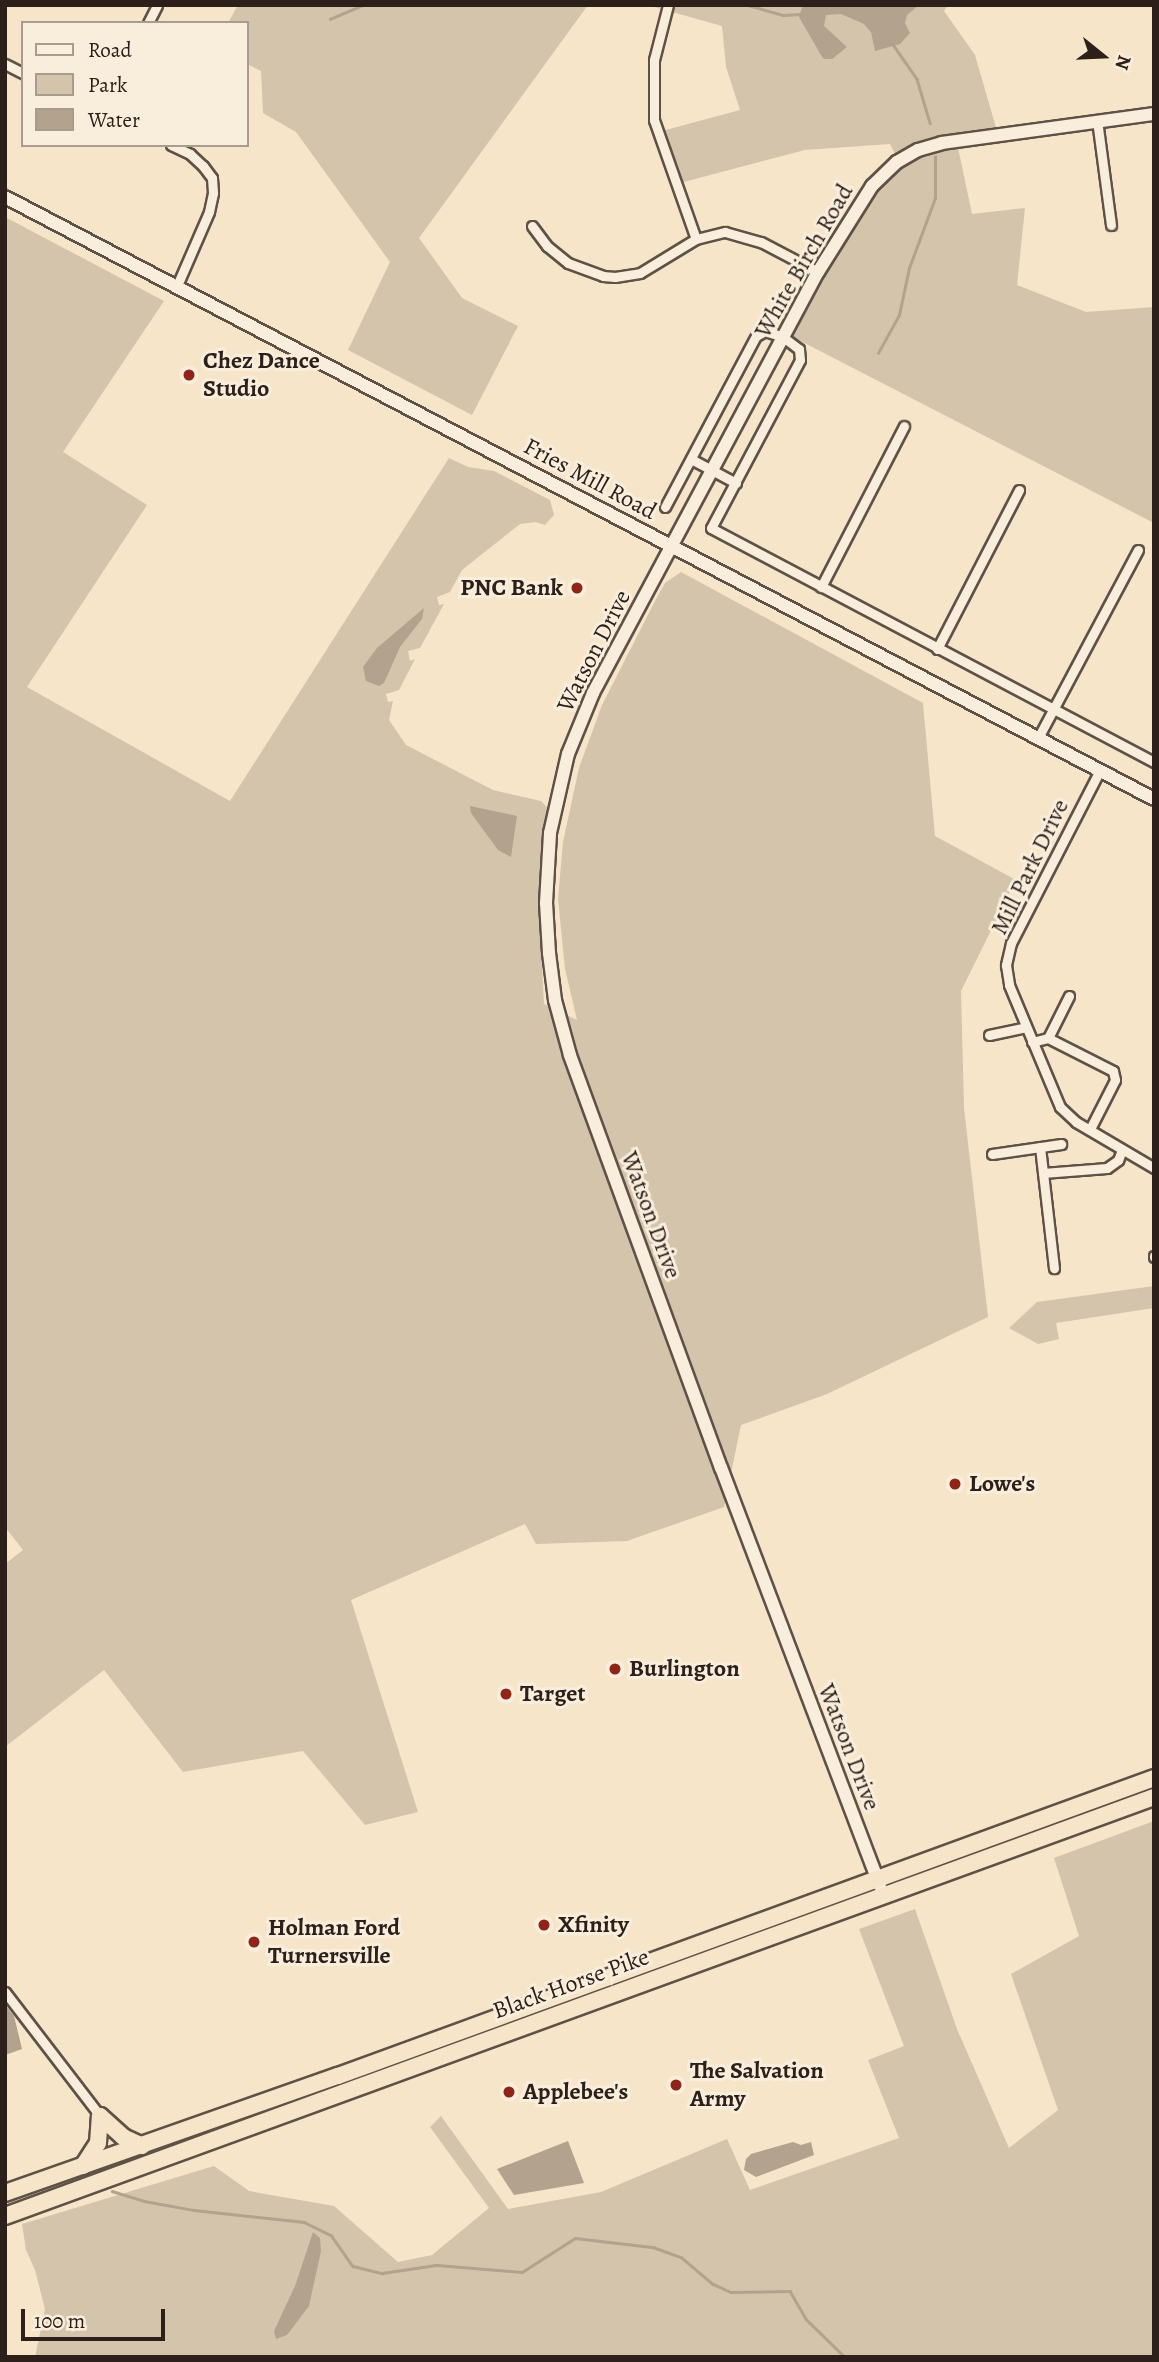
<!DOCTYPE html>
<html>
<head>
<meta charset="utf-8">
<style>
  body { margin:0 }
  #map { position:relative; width:1159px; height:2362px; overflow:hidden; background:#f6e5c9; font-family:Alegreya,serif }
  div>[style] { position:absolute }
  .green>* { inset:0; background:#d4c4ab }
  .water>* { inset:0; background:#b2a28e }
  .stream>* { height:2.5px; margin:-1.25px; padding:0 1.25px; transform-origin:1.25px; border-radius:1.25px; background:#b2a28e }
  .roads { filter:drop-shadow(2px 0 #5f5146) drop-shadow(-2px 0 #5f5146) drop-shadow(0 2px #5f5146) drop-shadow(0 -2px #5f5146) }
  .street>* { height:9px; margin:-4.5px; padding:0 4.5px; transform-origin:4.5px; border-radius:4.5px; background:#f9eedc }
  .secondary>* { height:12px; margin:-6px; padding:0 6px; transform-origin:6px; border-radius:6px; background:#f9eedc }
  .highway>* { height:16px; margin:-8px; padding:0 8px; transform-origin:8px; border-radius:8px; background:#f6e5c9 }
  .dots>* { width:19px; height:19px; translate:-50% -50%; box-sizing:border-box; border:4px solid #f9eedc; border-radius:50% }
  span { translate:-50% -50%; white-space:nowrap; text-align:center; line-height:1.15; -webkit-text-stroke:6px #f9eedc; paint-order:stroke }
  .street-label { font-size:24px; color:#2d201a }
  .poi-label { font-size:24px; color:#2d201a; font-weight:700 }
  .left { translate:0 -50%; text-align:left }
  .right { translate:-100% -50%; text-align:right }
  .frame { position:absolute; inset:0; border:7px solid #2d201a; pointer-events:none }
  .legend { position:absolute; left:21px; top:21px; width:228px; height:126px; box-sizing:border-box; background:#f9eedc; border:2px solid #a79c8e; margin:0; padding:9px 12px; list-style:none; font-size:21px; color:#2d201a }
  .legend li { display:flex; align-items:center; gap:14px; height:35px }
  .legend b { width:35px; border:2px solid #a79c8e }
  .north { position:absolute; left:1068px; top:21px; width:70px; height:70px; -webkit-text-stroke:5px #f9eedc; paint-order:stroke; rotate:108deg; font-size:19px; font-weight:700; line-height:28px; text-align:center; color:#2d201a }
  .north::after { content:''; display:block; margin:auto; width:24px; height:32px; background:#2d201a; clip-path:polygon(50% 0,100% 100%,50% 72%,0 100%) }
  .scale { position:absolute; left:21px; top:2309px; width:144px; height:32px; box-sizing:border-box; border:4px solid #2d201a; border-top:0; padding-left:9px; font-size:21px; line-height:24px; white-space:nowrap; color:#2d201a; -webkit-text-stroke:5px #f9eedc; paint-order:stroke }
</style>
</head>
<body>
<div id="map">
  <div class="green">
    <div style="clip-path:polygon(238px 5px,588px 5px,419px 238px,462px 298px,518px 326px,472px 415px,348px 350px,390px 262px,296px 132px,263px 113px,261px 71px,247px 64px,247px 23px,228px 23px)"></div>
    <div style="clip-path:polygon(647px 5px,948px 5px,944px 11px,975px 55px,997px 131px,956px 138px,972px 214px,1025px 208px,1017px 285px,1086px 312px,1154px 307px,1154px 523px,785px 333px,857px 203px,898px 160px,890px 144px,805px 150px,680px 183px,662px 131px,740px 110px,726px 67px,722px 26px)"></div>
    <div style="clip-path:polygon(5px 217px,164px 301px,63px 452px,147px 505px,27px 687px,230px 801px,449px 458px,468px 467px,494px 471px,550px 500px,554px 515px,545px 525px,535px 522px,520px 524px,462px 570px,450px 592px,437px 597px,439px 605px,444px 604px,420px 648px,408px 651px,410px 661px,415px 659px,399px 690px,386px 694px,388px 702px,393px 701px,389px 720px,406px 745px,493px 790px,541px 801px,548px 808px,538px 894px,544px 1004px,577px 1020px,565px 969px,558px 899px,563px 842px,579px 768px,602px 705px,655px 601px,665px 583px,681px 572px,923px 703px,935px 836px,1016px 880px,961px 991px,964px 1108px,988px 1317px,827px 1394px,741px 1425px,724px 1507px,627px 1541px,536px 1544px,525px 1524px,351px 1600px,418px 1812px,365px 1825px,303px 1751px,183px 1772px,104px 1670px,5px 1747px,5px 1564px,23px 1550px,5px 1527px)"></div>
    <div style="clip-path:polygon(1154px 1286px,1154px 1308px,1056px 1323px,1059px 1339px,1038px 1344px,1009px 1328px,1037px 1302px)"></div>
    <div style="clip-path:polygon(1154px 1821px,1154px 2357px,35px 2357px,45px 2309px,35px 2270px,26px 2250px,22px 2224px,214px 2166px,249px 2191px,334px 2206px,398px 2262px,432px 2255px,489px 2208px,430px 2127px,441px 2116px,508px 2209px,601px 2192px,727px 2139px,750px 2190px,899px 2138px,868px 2060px,904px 2046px,859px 1929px,915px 1909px,957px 2029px,1009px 2148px,1058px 2110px,1011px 1974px,1079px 1936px,1054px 1858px)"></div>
  </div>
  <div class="water">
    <div style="clip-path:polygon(803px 5px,919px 5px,907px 15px,905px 23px,910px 33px,900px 44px,875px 51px,871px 32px,864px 24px,841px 14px,826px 15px,824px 26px,847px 47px,832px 59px,824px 59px,821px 55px,799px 17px)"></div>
    <div style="clip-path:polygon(424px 608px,422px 619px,400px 647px,384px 683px,379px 686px,366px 681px,363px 667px,377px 648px)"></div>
    <div style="clip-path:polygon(470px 806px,517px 816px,511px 857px,498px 850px,471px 813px)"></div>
    <div style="clip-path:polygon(5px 2005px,14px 2016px,22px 2049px,5px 2055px)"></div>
    <div style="clip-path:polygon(568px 2141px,584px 2183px,514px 2195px,497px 2169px)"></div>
    <div style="clip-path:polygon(793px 2142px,801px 2145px,811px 2142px,814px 2155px,756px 2177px,744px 2170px,746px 2159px,751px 2154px)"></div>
    <div style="clip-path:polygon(313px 2232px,320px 2238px,321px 2251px,309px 2306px,287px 2335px,276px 2339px,274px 2331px,295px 2286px)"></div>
  </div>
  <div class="stream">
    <div style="left:748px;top:5px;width:36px;rotate:16deg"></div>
    <div style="left:783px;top:15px;width:18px;rotate:-3deg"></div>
    <div style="left:330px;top:19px;width:36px;rotate:-23deg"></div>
    <div style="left:892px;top:43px;width:44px;rotate:55.2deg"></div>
    <div style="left:917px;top:79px;width:46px;rotate:73.5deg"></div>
    <div style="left:878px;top:353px;width:43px;rotate:-61.1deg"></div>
    <div style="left:899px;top:315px;width:48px;rotate:-78deg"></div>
    <div style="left:909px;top:268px;width:75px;rotate:-69.6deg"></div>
    <div style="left:935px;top:198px;width:41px;rotate:-90deg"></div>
    <div style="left:112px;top:2191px;width:34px;rotate:17deg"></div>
    <div style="left:144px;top:2201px;width:51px;rotate:10.2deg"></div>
    <div style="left:194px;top:2210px;width:111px;rotate:6.2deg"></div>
    <div style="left:304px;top:2222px;width:30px;rotate:26deg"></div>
    <div style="left:331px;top:2235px;width:38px;rotate:55deg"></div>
    <div style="left:353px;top:2266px;width:30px;rotate:14deg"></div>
    <div style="left:382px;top:2273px;width:56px;rotate:-8.3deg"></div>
    <div style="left:437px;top:2265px;width:85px;rotate:4.7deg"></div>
    <div style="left:522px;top:2272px;width:63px;rotate:-32.7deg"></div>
    <div style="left:575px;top:2238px;width:79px;rotate:6.6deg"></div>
    <div style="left:653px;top:2247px;width:30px;rotate:20deg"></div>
    <div style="left:681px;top:2257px;width:42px;rotate:40.2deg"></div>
    <div style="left:713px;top:2284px;width:20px;rotate:24deg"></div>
    <div style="left:731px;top:2292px;width:59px;rotate:-1deg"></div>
    <div style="left:790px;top:2291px;width:32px;rotate:60deg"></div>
    <div style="left:806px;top:2319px;width:54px;rotate:44.3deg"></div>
  </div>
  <div class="roads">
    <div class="street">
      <div style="left:668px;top:5px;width:57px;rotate:104.3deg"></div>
      <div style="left:654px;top:60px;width:60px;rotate:90deg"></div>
      <div style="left:654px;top:120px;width:126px;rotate:70.6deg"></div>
      <div style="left:148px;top:23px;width:20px;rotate:-63deg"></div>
      <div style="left:5px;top:64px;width:20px;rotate:27deg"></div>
      <div style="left:1097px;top:120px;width:106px;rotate:82.4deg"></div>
      <div style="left:171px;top:145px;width:21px;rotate:25deg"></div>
      <div style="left:190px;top:154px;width:18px;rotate:43deg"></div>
      <div style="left:203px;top:166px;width:15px;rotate:53deg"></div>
      <div style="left:212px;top:178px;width:15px;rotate:86deg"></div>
      <div style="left:213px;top:193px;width:19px;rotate:102deg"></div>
      <div style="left:209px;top:212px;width:83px;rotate:113.5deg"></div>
      <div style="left:532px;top:226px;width:25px;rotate:53deg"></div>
      <div style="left:547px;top:246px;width:27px;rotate:39deg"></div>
      <div style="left:568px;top:263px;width:37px;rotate:20deg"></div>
      <div style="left:603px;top:276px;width:12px;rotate:5deg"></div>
      <div style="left:615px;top:277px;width:25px;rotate:-9deg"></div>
      <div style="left:640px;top:273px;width:66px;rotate:-31.3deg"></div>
      <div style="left:696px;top:239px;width:30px;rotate:-14deg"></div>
      <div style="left:725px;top:232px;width:37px;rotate:16deg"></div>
      <div style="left:761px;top:242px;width:64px;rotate:27.8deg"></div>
      <div style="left:691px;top:459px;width:51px;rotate:28.1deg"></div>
      <div style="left:665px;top:507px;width:194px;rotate:-62deg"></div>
      <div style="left:756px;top:336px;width:10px;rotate:-29deg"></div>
      <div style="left:765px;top:331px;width:19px;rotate:18deg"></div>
      <div style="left:783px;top:337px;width:20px;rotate:37deg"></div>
      <div style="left:799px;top:349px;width:11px;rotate:85deg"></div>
      <div style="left:800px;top:360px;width:190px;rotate:117.9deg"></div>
      <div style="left:711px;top:528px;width:501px;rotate:27.84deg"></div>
      <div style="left:821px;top:587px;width:181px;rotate:-62.7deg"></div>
      <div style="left:937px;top:649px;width:179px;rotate:-62.7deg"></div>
      <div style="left:1038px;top:738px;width:213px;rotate:-62deg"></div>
      <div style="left:1100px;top:770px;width:195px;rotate:117.2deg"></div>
      <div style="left:1011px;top:943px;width:23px;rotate:103deg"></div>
      <div style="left:1006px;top:965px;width:20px;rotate:81deg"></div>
      <div style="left:1009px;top:985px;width:132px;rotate:67.3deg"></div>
      <div style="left:1060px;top:1107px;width:22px;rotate:43deg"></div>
      <div style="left:1076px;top:1122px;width:91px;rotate:30.5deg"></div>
      <div style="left:989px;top:1035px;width:38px;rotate:-12deg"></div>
      <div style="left:1048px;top:1038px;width:47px;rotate:-63.4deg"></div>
      <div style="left:1032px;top:1042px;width:16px;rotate:-14deg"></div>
      <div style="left:1048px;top:1038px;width:73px;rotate:26.9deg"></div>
      <div style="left:1113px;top:1071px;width:9px;rotate:77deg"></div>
      <div style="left:1115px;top:1080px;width:55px;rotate:117deg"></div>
      <div style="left:1040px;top:1147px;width:122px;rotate:83.4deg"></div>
      <div style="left:992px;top:1154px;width:70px;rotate:-8.2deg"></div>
      <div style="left:1043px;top:1173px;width:64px;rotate:-4.5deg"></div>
      <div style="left:1107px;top:1168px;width:14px;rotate:-36deg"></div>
      <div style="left:1118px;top:1160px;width:11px;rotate:-68deg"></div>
      <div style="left:1154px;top:1257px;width:1px;rotate:-90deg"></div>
      <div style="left:5px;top:1992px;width:156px;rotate:52.5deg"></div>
    </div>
    <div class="secondary">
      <div style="left:5px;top:197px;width:1297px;rotate:27.65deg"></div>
      <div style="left:880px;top:1886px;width:447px;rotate:-110.8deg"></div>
      <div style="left:721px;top:1468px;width:440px;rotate:-110.1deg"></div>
      <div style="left:570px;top:1055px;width:57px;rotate:-105.3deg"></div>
      <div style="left:555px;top:1000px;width:47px;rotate:-97.3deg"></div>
      <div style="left:549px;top:953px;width:50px;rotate:-93.4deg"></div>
      <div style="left:546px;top:903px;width:70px;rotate:-86.7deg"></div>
      <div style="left:550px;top:833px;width:81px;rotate:-77.2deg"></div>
      <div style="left:568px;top:754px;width:66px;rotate:-67.7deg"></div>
      <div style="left:593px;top:693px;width:477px;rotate:-61.9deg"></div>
      <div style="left:818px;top:272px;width:102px;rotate:-57.9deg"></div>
      <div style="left:872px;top:186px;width:35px;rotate:-44deg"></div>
      <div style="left:897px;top:162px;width:24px;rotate:-30deg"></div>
      <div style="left:918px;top:150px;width:25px;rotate:-16deg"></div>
      <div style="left:942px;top:143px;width:214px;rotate:-7.8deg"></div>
    </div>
    <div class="highway">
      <div style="left:100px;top:2116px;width:31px;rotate:42deg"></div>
      <div style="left:123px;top:2137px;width:21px;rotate:25deg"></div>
      <div style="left:83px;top:2166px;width:27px;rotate:-57deg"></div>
      <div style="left:98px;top:2143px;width:27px;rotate:-86deg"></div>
      <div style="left:5px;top:2193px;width:353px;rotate:-19.4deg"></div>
      <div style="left:338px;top:2076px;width:869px;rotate:-20.06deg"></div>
      <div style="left:5px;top:2216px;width:1223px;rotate:-20.04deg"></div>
    </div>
  </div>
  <div class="dots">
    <div style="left:189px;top:375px;background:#8f2418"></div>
    <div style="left:577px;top:588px;background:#8f2418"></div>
    <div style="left:955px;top:1484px;background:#8f2418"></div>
    <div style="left:615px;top:1669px;background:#8f2418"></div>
    <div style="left:506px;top:1694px;background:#8f2418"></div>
    <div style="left:544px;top:1925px;background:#8f2418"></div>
    <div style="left:254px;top:1942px;background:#8f2418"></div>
    <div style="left:676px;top:2085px;background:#8f2418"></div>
    <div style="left:509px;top:2092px;background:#8f2418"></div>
  </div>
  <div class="street-label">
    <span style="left:804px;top:261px;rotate:-60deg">White Birch Road</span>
    <span style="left:590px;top:479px;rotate:28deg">Fries Mill Road</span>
    <span style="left:594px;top:651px;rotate:-63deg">Watson Drive</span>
    <span style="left:1030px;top:867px;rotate:-64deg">Mill Park Drive</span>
    <span style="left:651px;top:1215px;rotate:70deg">Watson Drive</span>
    <span style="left:849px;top:1747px;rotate:69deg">Watson Drive</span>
    <span style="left:571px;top:1984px;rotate:-20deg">Black Horse Pike</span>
  </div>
  <div class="poi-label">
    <span class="left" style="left:203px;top:375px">Chez Dance<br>Studio</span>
    <span class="right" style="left:563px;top:588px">PNC Bank</span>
    <span class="left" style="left:969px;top:1484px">Lowe's</span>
    <span class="left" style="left:629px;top:1669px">Burlington</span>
    <span class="left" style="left:520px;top:1694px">Target</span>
    <span class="left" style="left:558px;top:1925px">Xfinity</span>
    <span class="left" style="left:268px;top:1942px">Holman Ford<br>Turnersville</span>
    <span class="left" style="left:690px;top:2085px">The Salvation<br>Army</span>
    <span class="left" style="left:523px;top:2092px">Applebee's</span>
  </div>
  <div class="frame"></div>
  <ul class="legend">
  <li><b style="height:9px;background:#f9eedc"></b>Road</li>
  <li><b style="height:19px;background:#d4c4ab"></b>Park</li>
  <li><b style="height:19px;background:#b2a28e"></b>Water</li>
  </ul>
  <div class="north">N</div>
  <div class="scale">100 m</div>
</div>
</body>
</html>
